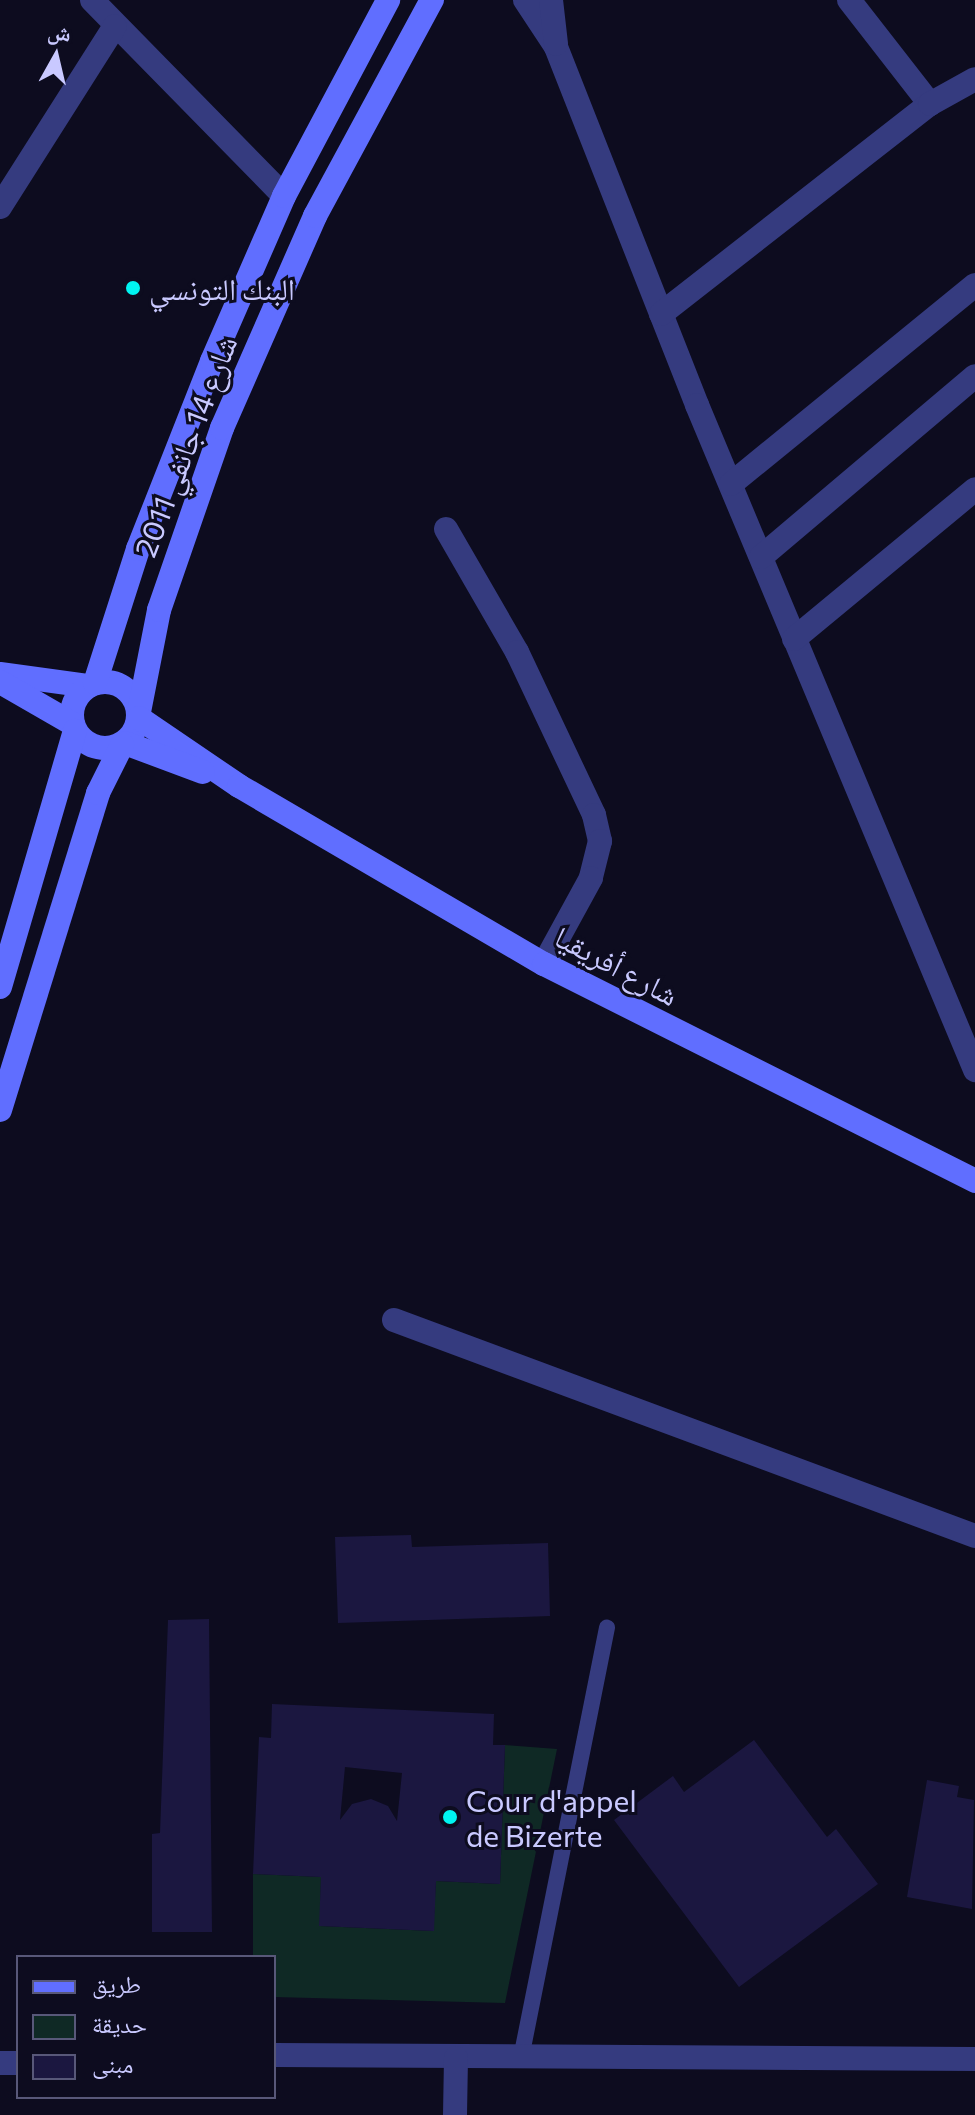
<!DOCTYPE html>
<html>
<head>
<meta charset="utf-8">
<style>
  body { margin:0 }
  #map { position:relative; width:975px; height:2115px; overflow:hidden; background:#0d0c1f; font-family:Commissioner,"Noto Naskh Arabic",sans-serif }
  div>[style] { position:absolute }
  .green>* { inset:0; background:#0f2925 }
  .building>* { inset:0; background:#1b1740 }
  .lane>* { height:16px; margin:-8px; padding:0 8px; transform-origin:8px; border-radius:8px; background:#353b7f }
  .street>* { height:24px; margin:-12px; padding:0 12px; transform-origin:12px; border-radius:12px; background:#353b7f }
  .secondary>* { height:24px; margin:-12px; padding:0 12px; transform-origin:12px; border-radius:12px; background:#606eff }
  .secondary>.ring { margin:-12px; padding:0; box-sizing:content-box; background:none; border:24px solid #606eff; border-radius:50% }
  .dots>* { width:22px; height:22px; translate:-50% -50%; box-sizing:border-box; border:4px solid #0d0c1f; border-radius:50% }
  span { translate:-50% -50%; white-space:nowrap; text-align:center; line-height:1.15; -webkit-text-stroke:6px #0d0c1f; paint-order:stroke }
  .poi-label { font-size:30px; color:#c9c9ff }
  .left { translate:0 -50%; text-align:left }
  .street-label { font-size:30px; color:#c9c9ff }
  .legend { position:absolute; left:16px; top:1955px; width:260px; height:144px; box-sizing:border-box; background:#0d0c1f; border:2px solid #585879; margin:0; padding:10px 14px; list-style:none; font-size:24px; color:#c9c9ff }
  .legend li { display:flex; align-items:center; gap:16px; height:40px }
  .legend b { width:40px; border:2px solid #585879 }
  .north { position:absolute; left:16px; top:16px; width:80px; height:80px; -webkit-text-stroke:6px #0d0c1f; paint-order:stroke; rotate:8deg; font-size:22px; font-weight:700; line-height:32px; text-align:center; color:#c9c9ff }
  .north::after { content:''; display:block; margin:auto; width:28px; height:36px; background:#c9c9ff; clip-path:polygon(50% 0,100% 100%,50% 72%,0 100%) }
</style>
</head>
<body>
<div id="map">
  <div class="green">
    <div style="clip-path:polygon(505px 1745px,557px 1749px,505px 2003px,274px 1997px,274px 1957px,253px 1957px,253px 1874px,321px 1877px,320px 1926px,433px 1931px,436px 1881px,500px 1884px)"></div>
  </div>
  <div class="building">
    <div style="clip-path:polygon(411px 1535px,412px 1547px,548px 1543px,550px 1616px,338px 1623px,335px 1537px)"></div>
    <div style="clip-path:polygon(209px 1619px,212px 1932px,152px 1932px,152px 1834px,160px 1833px,168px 1620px)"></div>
    <div style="clip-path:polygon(evenodd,272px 1704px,494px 1714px,493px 1745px,505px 1745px,500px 1884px,436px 1881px,434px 1931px,319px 1926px,321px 1877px,253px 1874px,259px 1737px,271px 1738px,272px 1704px,345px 1767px,402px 1773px,397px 1821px,388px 1806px,371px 1799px,352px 1804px,340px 1820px,345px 1767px)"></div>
    <div style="clip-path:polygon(754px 1740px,827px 1837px,836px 1829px,878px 1884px,739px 1987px,614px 1820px,673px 1776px,684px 1792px)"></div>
    <div style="clip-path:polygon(927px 1780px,959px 1786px,957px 1797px,974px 1800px,972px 1909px,907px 1897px)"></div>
  </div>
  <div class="lane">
    <div style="left:521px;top:2058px;width:439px;rotate:-78.7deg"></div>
  </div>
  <div class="street">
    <div style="left:92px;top:0;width:274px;rotate:45.6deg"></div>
    <div style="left:525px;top:0;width:56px;rotate:56.6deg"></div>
    <div style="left:556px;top:47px;width:385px;rotate:68.5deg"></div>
    <div style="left:697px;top:405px;width:721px;rotate:67.31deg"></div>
    <div style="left:551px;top:0;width:44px;rotate:83.5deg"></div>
    <div style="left:849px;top:0;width:132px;rotate:52.1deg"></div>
    <div style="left:0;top:207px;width:214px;rotate:-57.6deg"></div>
    <div style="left:661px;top:314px;width:341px;rotate:-38deg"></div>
    <div style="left:930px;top:104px;width:51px;rotate:-29.1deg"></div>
    <div style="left:731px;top:484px;width:315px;rotate:-39.2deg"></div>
    <div style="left:446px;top:529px;width:142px;rotate:60deg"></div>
    <div style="left:517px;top:652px;width:180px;rotate:64.7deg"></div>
    <div style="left:594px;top:815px;width:27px;rotate:77deg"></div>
    <div style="left:600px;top:841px;width:38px;rotate:104deg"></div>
    <div style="left:591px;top:878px;width:98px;rotate:118.7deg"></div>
    <div style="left:761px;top:557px;width:280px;rotate:-40.2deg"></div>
    <div style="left:794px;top:639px;width:235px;rotate:-39.6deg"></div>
    <div style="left:394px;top:1320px;width:620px;rotate:20.39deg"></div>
    <div style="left:274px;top:2055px;width:701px;rotate:0.33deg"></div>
    <div style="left:0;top:2063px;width:18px"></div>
    <div style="left:455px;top:2115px;width:57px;rotate:-89deg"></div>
  </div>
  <div class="secondary">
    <div style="left:0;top:674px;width:90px;rotate:7.7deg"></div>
    <div class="ring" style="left:72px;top:682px;width:42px;height:42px"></div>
    <div style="left:0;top:682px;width:84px;rotate:29.9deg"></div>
    <div style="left:95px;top:683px;width:141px;rotate:-72.2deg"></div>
    <div style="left:138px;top:549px;width:202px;rotate:-68.5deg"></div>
    <div style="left:212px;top:361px;width:180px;rotate:-66.4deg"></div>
    <div style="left:284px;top:196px;width:222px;rotate:-62deg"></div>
    <div style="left:139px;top:712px;width:104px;rotate:-78.9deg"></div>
    <div style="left:159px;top:610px;width:193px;rotate:-70.9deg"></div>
    <div style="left:222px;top:428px;width:232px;rotate:-66.3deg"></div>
    <div style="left:315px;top:216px;width:246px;rotate:-61.6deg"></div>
    <div style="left:139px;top:718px;width:121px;rotate:34.2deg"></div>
    <div style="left:239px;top:786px;width:353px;rotate:30.3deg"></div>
    <div style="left:544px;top:964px;width:483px;rotate:26.7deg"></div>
    <div style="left:125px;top:743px;width:83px;rotate:20.4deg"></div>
    <div style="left:0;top:987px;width:267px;rotate:-73.7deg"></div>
    <div style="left:0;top:1110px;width:332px;rotate:-72.8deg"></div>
    <div style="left:98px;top:793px;width:54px;rotate:-63.4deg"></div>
  </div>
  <div class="dots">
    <div style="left:133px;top:288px;background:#00f4f1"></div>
    <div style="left:450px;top:1817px;background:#00f4f1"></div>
  </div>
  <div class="poi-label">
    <span class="left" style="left:149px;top:288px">البنك التونسي</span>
    <span class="left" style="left:466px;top:1817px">Cour d'appel<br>de Bizerte</span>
  </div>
  <div class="street-label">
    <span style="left:185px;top:446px;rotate:-69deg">شارع 14 جانفي 2011</span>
    <span style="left:617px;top:965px;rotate:28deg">شارع أفريقيا</span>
  </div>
  <ul class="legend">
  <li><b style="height:10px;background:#606eff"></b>طريق</li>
  <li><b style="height:22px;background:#0f2925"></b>حديقة</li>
  <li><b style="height:22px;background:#1b1740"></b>مبنى</li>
  </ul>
  <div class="north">ش</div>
</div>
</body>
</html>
